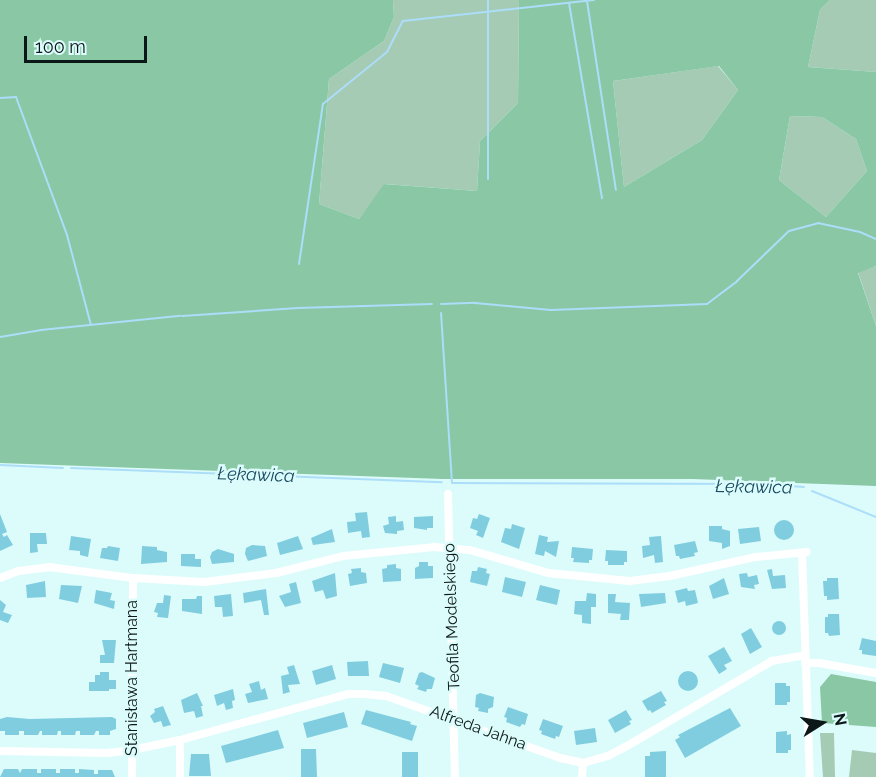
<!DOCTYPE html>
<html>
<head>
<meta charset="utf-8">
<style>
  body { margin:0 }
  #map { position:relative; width:876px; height:777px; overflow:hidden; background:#dcfcfb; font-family:Raleway,sans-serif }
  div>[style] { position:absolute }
  .green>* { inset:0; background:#a5cbb5 }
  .forest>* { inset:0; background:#8ac7a5 }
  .stream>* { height:2px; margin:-1px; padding:0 1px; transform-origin:1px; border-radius:1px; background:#acddf9 }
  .building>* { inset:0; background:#80cde0 }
  .round { border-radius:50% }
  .minor>* { height:8px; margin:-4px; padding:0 4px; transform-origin:4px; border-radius:4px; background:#fff }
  span { translate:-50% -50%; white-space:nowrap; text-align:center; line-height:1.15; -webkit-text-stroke:5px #dcfcfb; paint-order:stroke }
  .street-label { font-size:16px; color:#0c1717 }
  .water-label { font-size:18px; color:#1b4c64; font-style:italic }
  .north { position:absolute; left:792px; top:693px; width:60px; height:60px; -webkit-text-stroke:4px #dcfcfb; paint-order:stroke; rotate:79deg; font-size:16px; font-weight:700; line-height:24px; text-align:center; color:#0c1717 }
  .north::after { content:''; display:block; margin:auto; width:21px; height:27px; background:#0c1717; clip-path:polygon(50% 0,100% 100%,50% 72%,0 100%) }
  .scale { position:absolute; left:24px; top:36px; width:123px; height:27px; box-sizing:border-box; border:3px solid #0c1717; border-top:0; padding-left:8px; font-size:18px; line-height:21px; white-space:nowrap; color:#0c1717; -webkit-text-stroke:4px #dcfcfb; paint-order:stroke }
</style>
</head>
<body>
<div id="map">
  <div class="green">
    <div style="clip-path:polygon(393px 0,519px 0,518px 103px,480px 141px,477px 191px,385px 184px,359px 219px,319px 204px,329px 79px,384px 41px,394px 17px)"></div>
    <div style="clip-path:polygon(830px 0,876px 0,876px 72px,808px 67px,820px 10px)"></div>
    <div style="clip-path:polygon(718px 66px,738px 90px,702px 140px,624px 187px,613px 81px)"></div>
    <div style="clip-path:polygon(790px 116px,822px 117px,856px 139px,867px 171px,826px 217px,779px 180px)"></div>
    <div style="clip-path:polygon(876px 266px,876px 326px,858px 272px)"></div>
    <div style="clip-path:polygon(820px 733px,834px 733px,835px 777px,823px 777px)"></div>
    <div style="clip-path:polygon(852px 750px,876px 753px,876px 777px,849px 777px)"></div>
  </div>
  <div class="forest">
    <div style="clip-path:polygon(evenodd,0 0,393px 0,394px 17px,384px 41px,329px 79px,319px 204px,359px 219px,384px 184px,477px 191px,480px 141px,518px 103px,519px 0,830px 0,820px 10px,808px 67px,876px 72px,876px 266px,858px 273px,876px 326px,876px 486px,693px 479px,443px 479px,0 463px,0 0,719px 66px,738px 90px,702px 140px,624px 187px,613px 81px,719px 66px,0 0,790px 116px,822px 117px,856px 139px,867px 171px,826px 217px,779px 180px,790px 116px)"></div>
    <div style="clip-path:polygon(831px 674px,876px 682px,876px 727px,822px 723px,820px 687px)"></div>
  </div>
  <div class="stream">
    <div style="left:488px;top:0;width:179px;rotate:90deg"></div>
    <div style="left:587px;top:1px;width:191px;rotate:81.3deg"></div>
    <div style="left:569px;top:3px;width:198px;rotate:80.4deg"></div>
    <div style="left:0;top:98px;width:16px;rotate:-4deg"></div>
    <div style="left:16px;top:97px;width:147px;rotate:69.7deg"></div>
    <div style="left:67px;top:235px;width:93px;rotate:75.1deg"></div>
    <div style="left:299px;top:264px;width:162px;rotate:-81.5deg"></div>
    <div style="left:323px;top:104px;width:82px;rotate:-39.1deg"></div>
    <div style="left:387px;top:52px;width:35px;rotate:-63deg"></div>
    <div style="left:403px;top:21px;width:192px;rotate:-6.3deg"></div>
    <div style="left:441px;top:304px;width:34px;rotate:-2deg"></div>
    <div style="left:475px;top:303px;width:76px;rotate:5.3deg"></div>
    <div style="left:551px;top:310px;width:156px;rotate:-2.2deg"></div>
    <div style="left:707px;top:304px;width:38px;rotate:-37deg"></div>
    <div style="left:737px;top:281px;width:72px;rotate:-43.9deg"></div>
    <div style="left:789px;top:231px;width:30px;rotate:-15deg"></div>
    <div style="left:818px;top:223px;width:43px;rotate:12.1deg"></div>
    <div style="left:860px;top:232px;width:17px;rotate:24deg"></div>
    <div style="left:441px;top:313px;width:170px;rotate:86.3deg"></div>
    <div style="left:452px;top:483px;width:309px;rotate:0.2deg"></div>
    <div style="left:761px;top:484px;width:43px;rotate:4deg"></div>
    <div style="left:182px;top:316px;width:116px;rotate:-3.9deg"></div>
    <div style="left:298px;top:308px;width:134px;rotate:-1.7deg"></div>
    <div style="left:0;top:337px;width:42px;rotate:-9.7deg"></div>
    <div style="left:41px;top:330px;width:140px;rotate:-5.8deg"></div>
    <div style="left:0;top:465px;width:63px;rotate:2.7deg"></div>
    <div style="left:71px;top:468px;width:371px;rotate:2.2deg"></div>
    <div style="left:812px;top:491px;width:69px;rotate:22.1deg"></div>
  </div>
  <div class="building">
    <div style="clip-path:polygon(367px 512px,370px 537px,362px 538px,361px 531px,348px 533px,347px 522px,356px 521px,355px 513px)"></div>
    <div style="clip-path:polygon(0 514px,7px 532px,2px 534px,4px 537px,7px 535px,13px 545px,0 551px)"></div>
    <div style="clip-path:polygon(479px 514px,490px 518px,483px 538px,476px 535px,478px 531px,470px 528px,473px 518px,477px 519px)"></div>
    <div style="clip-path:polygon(396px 516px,396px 522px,403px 521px,404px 530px,397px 531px,397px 534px,385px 533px,383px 526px,389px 524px,388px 517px)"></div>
    <div style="clip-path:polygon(433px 516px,433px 528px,427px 528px,427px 530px,414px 528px,414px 517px)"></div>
    <div class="round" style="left:774px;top:520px;width:20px;height:20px"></div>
    <div style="clip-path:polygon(512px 524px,525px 528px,519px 549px,501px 542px,505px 528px,511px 529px)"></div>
    <div style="clip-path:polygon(709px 526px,722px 526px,722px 529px,730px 531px,730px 546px,722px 549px,722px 543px,709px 541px)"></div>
    <div style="clip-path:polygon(759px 527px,761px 541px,740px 544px,738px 529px)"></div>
    <div style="clip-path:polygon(332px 529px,335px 542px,313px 545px,311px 538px)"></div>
    <div style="clip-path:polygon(30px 533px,46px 533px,47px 544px,37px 544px,38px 552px,30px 553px)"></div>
    <div style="clip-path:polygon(539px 535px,548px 537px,547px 542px,559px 541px,556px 557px,545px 551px,544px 556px,535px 554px)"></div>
    <div style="clip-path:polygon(71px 536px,91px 539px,88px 557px,80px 555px,80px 551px,69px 550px)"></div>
    <div style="clip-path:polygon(298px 536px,303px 549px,280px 555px,277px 543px)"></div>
    <div style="clip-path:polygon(661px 536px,663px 562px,655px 563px,654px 555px,643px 558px,642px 546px,650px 545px,649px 537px)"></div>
    <div style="clip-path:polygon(695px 541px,698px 552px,694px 553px,695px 556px,680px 559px,679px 556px,676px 556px,674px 545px)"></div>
    <div style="clip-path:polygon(252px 545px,265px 546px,267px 556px,248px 561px,245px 554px,246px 548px)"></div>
    <div style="clip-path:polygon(108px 546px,120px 548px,118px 561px,100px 558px,102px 548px,107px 548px)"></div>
    <div style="clip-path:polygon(142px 546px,157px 547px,157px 550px,167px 552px,167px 562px,141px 564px)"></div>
    <div style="clip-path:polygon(572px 547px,593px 549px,592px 560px,589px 560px,589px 563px,573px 562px,574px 558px,571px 558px)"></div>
    <div style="clip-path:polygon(218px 549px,234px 554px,234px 562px,212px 564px,210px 557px,212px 552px)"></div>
    <div style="clip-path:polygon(606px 550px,627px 551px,627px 562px,624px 562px,624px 565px,608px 565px,608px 561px,605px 561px)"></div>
    <div style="clip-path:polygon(181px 554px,195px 554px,195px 559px,201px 559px,201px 567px,181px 566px)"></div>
    <div style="clip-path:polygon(419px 562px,428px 562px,428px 566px,433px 566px,433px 578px,415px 579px,415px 568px,419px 566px)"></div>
    <div style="clip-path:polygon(396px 564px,396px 568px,401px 569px,401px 581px,383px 582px,382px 569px,387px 568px,387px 565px)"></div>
    <div style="clip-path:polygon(478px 567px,487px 569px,486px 573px,490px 574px,487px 586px,470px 582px,472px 571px,477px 571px)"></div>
    <div style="clip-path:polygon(361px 568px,361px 572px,366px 573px,367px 583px,350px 586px,348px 574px,352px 573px,351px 569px)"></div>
    <div style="clip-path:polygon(772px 569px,773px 576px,785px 575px,786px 588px,772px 589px,767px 570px)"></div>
    <div style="clip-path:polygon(335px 573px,337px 596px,326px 599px,323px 590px,315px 592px,312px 581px)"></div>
    <div style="clip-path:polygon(747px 573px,748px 577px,757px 575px,759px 584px,754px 585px,755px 589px,741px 587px,739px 574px)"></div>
    <div style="clip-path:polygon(505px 577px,526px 582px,522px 597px,502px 592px)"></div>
    <div style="clip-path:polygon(724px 578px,729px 594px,713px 599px,709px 586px)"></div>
    <div style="clip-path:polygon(827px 578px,838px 578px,839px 599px,827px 600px,827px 596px,824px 596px,823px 581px,827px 581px)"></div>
    <div style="clip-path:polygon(45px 581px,46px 597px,27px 598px,26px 585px)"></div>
    <div style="clip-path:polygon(296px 582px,301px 603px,285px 607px,279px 596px,291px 592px,289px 584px)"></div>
    <div style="clip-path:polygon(61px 585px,82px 586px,78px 603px,59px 599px)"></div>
    <div style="clip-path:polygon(540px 585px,560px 590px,557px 605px,536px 600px)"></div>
    <div style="clip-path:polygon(687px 588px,688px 591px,695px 590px,698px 603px,686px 606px,685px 601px,678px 603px,675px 591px)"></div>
    <div style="clip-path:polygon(266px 589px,269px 615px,264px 615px,261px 600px,244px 603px,243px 593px)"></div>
    <div style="clip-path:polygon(96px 590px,112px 593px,110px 600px,115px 601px,114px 609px,94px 603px)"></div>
    <div style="clip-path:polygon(587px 593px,596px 594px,596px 607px,591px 607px,591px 624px,582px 623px,582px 615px,574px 614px,575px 601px,586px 601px)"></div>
    <div style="clip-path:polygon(665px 593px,666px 603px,641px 607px,639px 594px)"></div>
    <div style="clip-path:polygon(231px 594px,233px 616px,223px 617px,222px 607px,215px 607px,214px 596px)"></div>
    <div style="clip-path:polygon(608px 594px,616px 594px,615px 602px,630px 603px,629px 620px,620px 620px,621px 614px,608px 613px)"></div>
    <div style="clip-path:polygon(164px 595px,171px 596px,168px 618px,157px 617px,158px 613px,154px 612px,157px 603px,163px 603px)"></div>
    <div style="clip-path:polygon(197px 596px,202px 596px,202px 614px,182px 611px,182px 599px,196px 599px)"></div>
    <div style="clip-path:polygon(0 600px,6px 605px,3px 612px,12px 615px,8px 623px,0 620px)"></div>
    <div style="clip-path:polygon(828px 614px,839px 614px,840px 635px,829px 636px,828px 633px,825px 633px,825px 617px,828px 617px)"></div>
    <div class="round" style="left:772px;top:621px;width:14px;height:14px"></div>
    <div style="clip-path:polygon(751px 628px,762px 647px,750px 654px,741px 634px)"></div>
    <div style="clip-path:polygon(862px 638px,876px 641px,876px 656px,862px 654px,862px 650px,859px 650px)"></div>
    <div style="clip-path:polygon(102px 640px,116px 640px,114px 663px,100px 663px,100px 655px,105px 655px)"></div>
    <div style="clip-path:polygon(724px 647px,732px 661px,724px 665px,727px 669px,719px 674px,708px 656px)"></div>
    <div style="clip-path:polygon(368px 661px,369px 676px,348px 676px,347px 662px)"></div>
    <div style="clip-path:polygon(383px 663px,404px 668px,400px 683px,379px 677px)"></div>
    <div style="clip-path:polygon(294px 665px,300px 684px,288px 685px,290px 692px,283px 694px,281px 676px,289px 674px,287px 667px)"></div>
    <div style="clip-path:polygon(332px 665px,336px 679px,316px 685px,312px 671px)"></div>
    <div class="round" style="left:678px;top:671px;width:20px;height:20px"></div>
    <div style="clip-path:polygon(100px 672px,109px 672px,109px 680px,116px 680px,116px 689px,109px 689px,109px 691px,89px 691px,89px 682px,95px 682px,95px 675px,100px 675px)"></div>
    <div style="clip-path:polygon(422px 672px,435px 678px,432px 689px,427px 689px,426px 692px,417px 689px,419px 686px,415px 684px,419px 673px)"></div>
    <div style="clip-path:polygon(259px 681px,261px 690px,265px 688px,268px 699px,248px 703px,245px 694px,252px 692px,249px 684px)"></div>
    <div style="clip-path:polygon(775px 683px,786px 683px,786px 686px,790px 686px,790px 702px,787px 702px,787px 705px,775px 705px)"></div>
    <div style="clip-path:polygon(233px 689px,235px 700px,232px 701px,233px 708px,226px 710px,224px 703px,217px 706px,214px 695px)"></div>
    <div style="clip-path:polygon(661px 691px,667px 701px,664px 702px,666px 705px,652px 713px,650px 710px,648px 711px,642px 701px)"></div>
    <div style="clip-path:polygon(197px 693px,203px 706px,201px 706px,203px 716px,196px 718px,194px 711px,184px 713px,181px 700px)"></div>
    <div style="clip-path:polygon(480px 693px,494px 697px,493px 707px,488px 709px,488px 713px,478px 711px,479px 708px,475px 707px,476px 695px)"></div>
    <div style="clip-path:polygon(163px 706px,171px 725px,163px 727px,161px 721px,154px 723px,150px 716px,155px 712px,154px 709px)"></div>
    <div style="clip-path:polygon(508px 707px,528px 714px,525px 725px,522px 724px,520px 727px,506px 722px,507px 718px,504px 717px)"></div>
    <div style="clip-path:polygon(730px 708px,741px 726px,685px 758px,675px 740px,680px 737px,678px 735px)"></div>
    <div style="clip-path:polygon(366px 710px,411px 722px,410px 724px,417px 726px,412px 741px,361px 724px)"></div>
    <div style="clip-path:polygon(626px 710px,632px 720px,629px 721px,631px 724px,615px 733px,608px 720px)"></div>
    <div style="clip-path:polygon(344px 712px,348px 727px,307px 738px,303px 723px)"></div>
    <div style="clip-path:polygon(7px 717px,30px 719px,112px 717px,116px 719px,116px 729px,110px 731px,110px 735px,99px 735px,99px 731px,96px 731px,94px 735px,80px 735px,80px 731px,76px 731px,75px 735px,61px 735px,61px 731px,58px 731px,57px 735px,42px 735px,42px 731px,40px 731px,38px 735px,24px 735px,24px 731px,19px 731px,19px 735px,5px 735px,5px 731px,0 731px,0 719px)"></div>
    <div style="clip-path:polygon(543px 719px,563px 726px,559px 737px,556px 736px,555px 739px,541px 734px,542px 731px,539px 730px)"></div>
    <div style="clip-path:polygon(595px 728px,597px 742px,576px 745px,574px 731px)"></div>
    <div style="clip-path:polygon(278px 730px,284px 748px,226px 763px,221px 746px)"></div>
    <div style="clip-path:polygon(787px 731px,787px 735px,791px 734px,791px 750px,788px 750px,788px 753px,776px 753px,776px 732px)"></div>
    <div style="clip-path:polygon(301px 749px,316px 749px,317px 777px,301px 777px)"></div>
    <div style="clip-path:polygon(666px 751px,666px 777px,645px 777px,645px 756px,650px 756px,650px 752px)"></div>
    <div style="clip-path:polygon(402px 752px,418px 752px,418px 777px,402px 777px)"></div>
    <div style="clip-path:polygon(191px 754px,209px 754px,211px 776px,189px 776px)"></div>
    <div style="clip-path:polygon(4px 769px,18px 769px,20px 773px,22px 769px,37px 769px,37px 773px,41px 773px,41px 769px,56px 769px,56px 773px,60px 773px,60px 769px,75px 769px,75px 773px,79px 773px,79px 769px,94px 770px,94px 774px,98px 774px,98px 770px,112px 770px,115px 777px,0 777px)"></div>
  </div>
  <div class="minor">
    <div style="left:448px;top:494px;width:283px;rotate:88.6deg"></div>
    <div style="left:802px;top:553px;width:224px;rotate:88deg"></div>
    <div style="left:0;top:578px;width:19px;rotate:-21deg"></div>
    <div style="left:18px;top:571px;width:31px;rotate:-7deg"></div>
    <div style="left:49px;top:567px;width:85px;rotate:7.5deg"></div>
    <div style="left:133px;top:578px;width:71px;rotate:3.2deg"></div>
    <div style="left:204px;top:582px;width:73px;rotate:-7.1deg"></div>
    <div style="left:276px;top:573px;width:69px;rotate:-14.2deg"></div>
    <div style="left:343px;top:556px;width:91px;rotate:-5.6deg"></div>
    <div style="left:434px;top:547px;width:36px;rotate:5deg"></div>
    <div style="left:470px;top:550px;width:81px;rotate:16.4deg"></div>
    <div style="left:548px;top:573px;width:82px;rotate:5.6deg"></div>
    <div style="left:630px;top:581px;width:40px;rotate:-7.1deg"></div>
    <div style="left:670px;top:576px;width:88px;rotate:-12.5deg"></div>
    <div style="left:756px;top:557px;width:51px;rotate:-5.6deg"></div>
    <div style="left:805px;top:663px;width:14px"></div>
    <div style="left:819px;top:663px;width:58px;rotate:10deg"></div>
    <div style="left:180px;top:740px;width:37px;rotate:90deg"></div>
    <div style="left:0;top:751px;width:108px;rotate:1.1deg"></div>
    <div style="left:108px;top:753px;width:24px;rotate:-7deg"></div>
    <div style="left:132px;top:750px;width:49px;rotate:-11.8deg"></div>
    <div style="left:180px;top:740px;width:174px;rotate:-15.3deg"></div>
    <div style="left:348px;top:694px;width:16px"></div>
    <div style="left:364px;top:694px;width:22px;rotate:5deg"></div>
    <div style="left:386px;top:696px;width:185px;rotate:19.6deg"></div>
    <div style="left:560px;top:758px;width:24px;rotate:12deg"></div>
    <div style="left:583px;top:763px;width:26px;rotate:-16deg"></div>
    <div style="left:608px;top:756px;width:21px;rotate:-28deg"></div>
    <div style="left:627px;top:746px;width:168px;rotate:-30.4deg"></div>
    <div style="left:772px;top:661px;width:34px;rotate:-10deg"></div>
    <div style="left:132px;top:777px;width:199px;rotate:-89.7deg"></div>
    <div style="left:582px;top:777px;width:14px;rotate:-86deg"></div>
  </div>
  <div class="street-label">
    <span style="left:452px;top:617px;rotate:-92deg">Teofila Modelskiego</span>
    <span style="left:132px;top:678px;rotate:-90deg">Stanisława Hartmana</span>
    <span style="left:478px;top:728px;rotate:20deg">Alfreda Jahna</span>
  </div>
  <div class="water-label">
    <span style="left:256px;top:475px;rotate:2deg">Łękawica</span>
    <span style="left:754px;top:487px;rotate:1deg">Łękawica</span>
  </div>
  <div class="north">N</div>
  <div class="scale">100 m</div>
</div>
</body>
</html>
